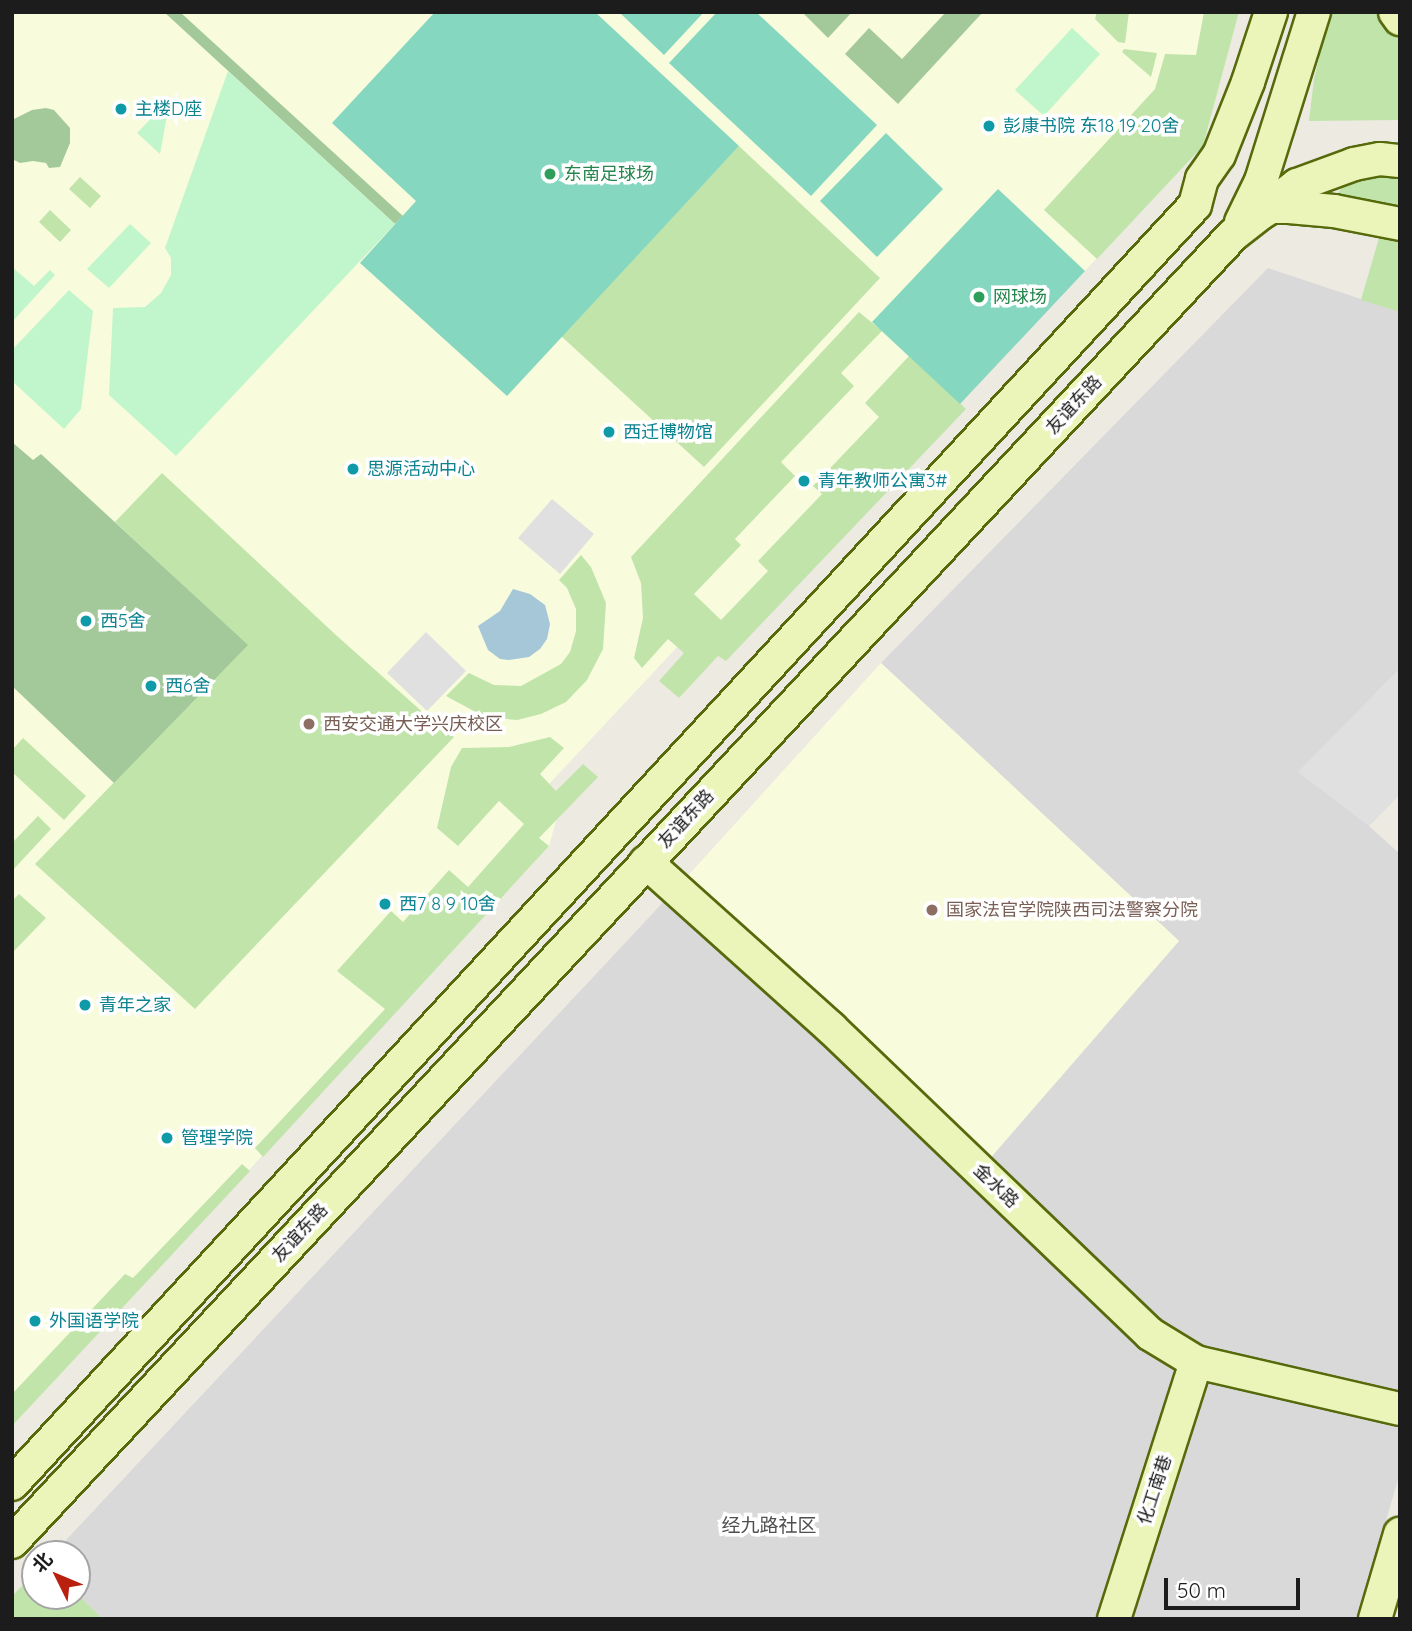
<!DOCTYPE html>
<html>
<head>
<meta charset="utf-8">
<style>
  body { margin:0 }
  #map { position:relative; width:1412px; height:1631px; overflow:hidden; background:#edeae2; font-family:Quicksand,"Noto Sans SC",sans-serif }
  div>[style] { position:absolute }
  .residential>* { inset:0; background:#dad9d9 }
  .education>* { inset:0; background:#f9fcdc }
  .grass>* { inset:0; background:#c1e4ab }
  .forest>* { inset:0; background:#a3c99a }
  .park>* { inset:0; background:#c1f5cb }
  .pitch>* { inset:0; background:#85d7c0 }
  .parking>* { inset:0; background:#e0e0e0 }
  .water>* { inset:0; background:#a5c7d8 }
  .roads { filter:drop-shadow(2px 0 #566a0c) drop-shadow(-2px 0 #566a0c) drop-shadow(0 2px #566a0c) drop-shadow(0 -2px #566a0c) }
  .secondary>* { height:32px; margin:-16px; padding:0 16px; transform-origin:16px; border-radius:16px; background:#ebf4b9 }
  .dots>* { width:19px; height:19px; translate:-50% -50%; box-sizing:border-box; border:4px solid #fff; border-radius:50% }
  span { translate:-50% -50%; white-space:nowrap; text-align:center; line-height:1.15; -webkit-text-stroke:7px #fff; paint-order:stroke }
  .culture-label { font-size:18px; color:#0d838f }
  .left { translate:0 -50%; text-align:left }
  .leisure-label { font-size:18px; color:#27864d }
  .street-label { font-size:18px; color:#1c1c1c }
  .education-label { font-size:18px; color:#785e54 }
  .neighbourhood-label { font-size:19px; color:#4f4f4f }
  .frame { position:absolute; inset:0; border:14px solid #1c1c1c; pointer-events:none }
  .north { position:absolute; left:21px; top:1540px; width:70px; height:70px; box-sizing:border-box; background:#fff; border:2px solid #a4a4a4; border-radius:50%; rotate:313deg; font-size:19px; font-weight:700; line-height:28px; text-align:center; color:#1c1c1c }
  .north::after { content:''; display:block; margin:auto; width:24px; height:32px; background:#ba200e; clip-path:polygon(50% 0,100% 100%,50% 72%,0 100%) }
  .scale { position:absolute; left:1164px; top:1578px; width:136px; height:32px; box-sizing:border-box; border:4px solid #1c1c1c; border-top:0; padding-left:9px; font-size:21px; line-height:24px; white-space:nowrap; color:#1c1c1c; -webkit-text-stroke:5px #fff; paint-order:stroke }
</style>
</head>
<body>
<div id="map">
  <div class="residential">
    <div style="clip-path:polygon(1268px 268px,1400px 312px,1400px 794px,1369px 826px,1400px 854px,1400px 1473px,1357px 1619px,103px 1619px,77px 1594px,77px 1554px,53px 1554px,684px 880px,1179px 941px,881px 663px)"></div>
  </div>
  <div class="education">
    <div style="clip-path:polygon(12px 12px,1239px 12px,1203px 146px,723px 653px,694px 629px,549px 784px,536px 798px,557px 817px,549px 846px,12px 1426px)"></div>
    <div style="clip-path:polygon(881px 663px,1179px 941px,987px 1162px,684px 880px)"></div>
  </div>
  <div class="grass">
    <div style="clip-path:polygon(1097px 12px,1129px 12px,1125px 43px,1118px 42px,1095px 19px)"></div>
    <div style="clip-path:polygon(1204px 12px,1239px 12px,1203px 146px,1097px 259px,1044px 210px,1155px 89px,1165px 54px,1196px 55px)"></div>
    <div style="clip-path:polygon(1330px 12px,1389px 12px,1400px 33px,1400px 120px,1309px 121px,1314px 79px)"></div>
    <div style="clip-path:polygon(1124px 49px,1157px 53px,1151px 77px,1122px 52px)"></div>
    <div style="clip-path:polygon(739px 146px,880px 278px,704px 467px,561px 336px)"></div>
    <div style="clip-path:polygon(1381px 171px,1400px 176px,1400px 214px,1336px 196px,1346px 181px)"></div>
    <div style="clip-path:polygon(80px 177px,101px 196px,90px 208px,69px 189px)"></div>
    <div style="clip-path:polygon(50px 210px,71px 230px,60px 242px,39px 222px)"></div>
    <div style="clip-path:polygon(1381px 231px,1400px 237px,1400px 312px,1361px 300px)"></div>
    <div style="clip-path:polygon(859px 312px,882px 331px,841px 373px,854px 386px,781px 462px,795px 476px,735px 539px,741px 545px,694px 594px,721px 620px,768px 571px,758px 561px,822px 494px,813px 486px,879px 417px,865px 403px,909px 356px,966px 409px,726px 661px,718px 656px,679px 698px,659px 681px,684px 653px,668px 639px,642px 668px,634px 658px,643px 618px,641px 583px,631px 557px)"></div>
    <div style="clip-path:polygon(162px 473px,337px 636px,436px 724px,454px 737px,195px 1009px,35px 864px,247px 645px,115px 522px)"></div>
    <div style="clip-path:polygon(581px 555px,591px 567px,606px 603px,603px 649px,587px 680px,566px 702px,541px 714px,517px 720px,485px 717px,446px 696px,469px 673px,494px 685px,521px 686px,561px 664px,570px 652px,576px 631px,576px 609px,567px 588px,559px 580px)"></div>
    <div style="clip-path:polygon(550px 737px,564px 748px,540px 774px,556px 791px,583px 764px,598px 777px,539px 838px,549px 846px,263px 1157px,255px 1148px,385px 1009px,337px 971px,391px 911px,403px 922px,449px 870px,468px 887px,524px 824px,499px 801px,458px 846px,437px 828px,451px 767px,462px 748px,509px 747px)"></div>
    <div style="clip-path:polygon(23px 738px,86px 796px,64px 820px,12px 772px,12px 750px)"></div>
    <div style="clip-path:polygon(38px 816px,51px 829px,12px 871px,12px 843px)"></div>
    <div style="clip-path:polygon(19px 894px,46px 918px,12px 953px,12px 901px)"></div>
    <div style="clip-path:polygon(242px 1164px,250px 1171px,12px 1426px,12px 1394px,125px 1274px,133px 1278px)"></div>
    <div style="clip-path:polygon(35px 1573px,35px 1596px,77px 1594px,103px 1619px,12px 1619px,12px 1596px)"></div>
  </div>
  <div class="forest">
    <div style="clip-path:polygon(164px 12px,180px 12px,403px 216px,395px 224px)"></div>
    <div style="clip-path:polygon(802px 12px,852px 12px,828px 38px)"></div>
    <div style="clip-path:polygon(946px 12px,983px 12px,898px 104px,845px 54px,869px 28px,902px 59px)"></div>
    <div style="clip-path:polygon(46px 108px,54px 110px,70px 128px,70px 143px,60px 167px,49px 168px,46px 163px,33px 161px,20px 163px,12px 159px,12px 120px,32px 110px)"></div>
    <div style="clip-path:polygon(12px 442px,33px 460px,41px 454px,248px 645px,114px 783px,12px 686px)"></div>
  </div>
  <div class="park">
    <div style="clip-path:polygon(1072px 28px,1100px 54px,1044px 116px,1015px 90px)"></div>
    <div style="clip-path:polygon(228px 71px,395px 224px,176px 456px,109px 395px,113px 308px,145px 307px,161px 293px,171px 275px,171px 258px,165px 248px)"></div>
    <div style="clip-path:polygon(170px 99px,160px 154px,137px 133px)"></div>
    <div style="clip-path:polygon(130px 224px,151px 243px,109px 288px,87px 269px)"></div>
    <div style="clip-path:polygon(12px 267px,34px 286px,50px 270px,55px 275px,12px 322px)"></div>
    <div style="clip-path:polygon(69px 290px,93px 311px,81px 409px,64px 429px,12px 381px,12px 350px)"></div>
  </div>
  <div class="pitch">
    <div style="clip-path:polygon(435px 12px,595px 12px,739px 146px,507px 396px,360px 263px,416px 201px,332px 123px)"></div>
    <div style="clip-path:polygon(619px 12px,704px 12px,664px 55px)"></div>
    <div style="clip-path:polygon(717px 12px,756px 12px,877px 125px,811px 196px,669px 63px)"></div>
    <div style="clip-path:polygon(886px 133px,943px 189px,877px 257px,820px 201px)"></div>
    <div style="clip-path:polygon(998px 189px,1085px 271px,960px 404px,872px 322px)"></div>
  </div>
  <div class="parking">
    <div style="clip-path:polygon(552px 499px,594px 534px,560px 574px,518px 538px)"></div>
    <div style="clip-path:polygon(426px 632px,466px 671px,427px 711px,387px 673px)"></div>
    <div style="clip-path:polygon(1400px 668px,1400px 794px,1369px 826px,1298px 772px)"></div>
  </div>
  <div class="water">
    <div style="clip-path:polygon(513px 589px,530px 594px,545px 605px,550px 624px,547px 639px,540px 649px,529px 657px,509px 660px,500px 659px,488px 650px,478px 626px,500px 611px)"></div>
  </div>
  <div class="roads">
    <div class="secondary">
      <div style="left:1395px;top:12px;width:9px;rotate:54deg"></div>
      <div style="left:1261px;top:213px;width:12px;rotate:-31deg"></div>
      <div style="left:1271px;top:207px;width:18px"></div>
      <div style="left:1289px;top:207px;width:45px;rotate:5.1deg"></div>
      <div style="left:1334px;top:211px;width:67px;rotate:11.1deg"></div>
      <div style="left:1241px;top:222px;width:46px;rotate:-64deg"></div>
      <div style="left:1261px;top:181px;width:177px;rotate:-72.6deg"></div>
      <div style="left:646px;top:862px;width:249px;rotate:41.9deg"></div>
      <div style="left:831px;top:1028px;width:442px;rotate:43.8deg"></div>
      <div style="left:1150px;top:1334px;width:54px;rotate:31.3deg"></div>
      <div style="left:1196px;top:1362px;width:209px;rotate:13deg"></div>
      <div style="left:12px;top:1484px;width:1742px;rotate:-47.23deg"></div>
      <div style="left:1195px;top:205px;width:27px;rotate:-75deg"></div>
      <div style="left:1202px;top:179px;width:29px;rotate:-55deg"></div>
      <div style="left:1219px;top:155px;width:79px;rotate:-68.3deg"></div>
      <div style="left:1248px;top:82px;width:74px;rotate:-71.8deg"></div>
      <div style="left:12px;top:1542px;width:1789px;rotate:-46.95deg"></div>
      <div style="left:1233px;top:235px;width:81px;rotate:-38deg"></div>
      <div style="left:1297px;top:185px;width:61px;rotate:-20.2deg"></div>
      <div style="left:1354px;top:164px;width:26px;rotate:-11deg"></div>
      <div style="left:1380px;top:159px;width:20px;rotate:6deg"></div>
      <div style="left:1114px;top:1619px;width:270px;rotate:-72.3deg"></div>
      <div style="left:1375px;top:1619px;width:89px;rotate:-73.6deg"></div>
    </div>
  </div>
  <div class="dots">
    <div style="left:121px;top:109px;background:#0f9aa8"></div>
    <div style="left:989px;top:126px;background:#0f9aa8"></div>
    <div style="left:550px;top:174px;background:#2e9e5b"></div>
    <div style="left:979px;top:297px;background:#2e9e5b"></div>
    <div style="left:609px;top:432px;background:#0f9aa8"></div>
    <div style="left:353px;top:469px;background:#0f9aa8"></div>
    <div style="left:804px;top:481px;background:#0f9aa8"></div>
    <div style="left:86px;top:621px;background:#0f9aa8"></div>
    <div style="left:151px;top:686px;background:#0f9aa8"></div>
    <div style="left:309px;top:724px;background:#8d6e63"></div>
    <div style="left:385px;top:904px;background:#0f9aa8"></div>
    <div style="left:932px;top:910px;background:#8d6e63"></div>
    <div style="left:85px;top:1005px;background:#0f9aa8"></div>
    <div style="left:167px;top:1138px;background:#0f9aa8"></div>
    <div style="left:35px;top:1321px;background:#0f9aa8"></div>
  </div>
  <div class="culture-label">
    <span class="left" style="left:135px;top:109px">主楼D座</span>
    <span class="left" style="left:1003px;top:126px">彭康书院 东18 19 20舍</span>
    <span class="left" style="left:623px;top:432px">西迁博物馆</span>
    <span class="left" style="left:367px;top:469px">思源活动中心</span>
    <span class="left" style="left:818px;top:481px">青年教师公寓3#</span>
    <span class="left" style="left:100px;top:621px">西5舍</span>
    <span class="left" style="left:165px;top:686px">西6舍</span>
    <span class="left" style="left:399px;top:904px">西7 8 9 10舍</span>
    <span class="left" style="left:99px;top:1005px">青年之家</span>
    <span class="left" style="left:181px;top:1138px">管理学院</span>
    <span class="left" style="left:49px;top:1321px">外国语学院</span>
  </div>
  <div class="leisure-label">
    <span class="left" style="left:564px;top:174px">东南足球场</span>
    <span class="left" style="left:993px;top:297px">网球场</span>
  </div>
  <div class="street-label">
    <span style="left:1074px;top:405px;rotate:-47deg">友谊东路</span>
    <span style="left:686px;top:819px;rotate:-47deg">友谊东路</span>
    <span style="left:996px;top:1186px;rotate:44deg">金水路</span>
    <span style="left:300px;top:1233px;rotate:-47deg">友谊东路</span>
    <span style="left:1155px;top:1490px;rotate:-72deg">化工南巷</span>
  </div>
  <div class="education-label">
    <span class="left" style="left:323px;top:724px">西安交通大学兴庆校区</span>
    <span class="left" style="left:946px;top:910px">国家法官学院陕西司法警察分院</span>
  </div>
  <div class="neighbourhood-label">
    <span style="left:769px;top:1526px">经九路社区</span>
  </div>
  <div class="frame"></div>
  <div class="north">北</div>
  <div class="scale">50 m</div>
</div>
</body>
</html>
